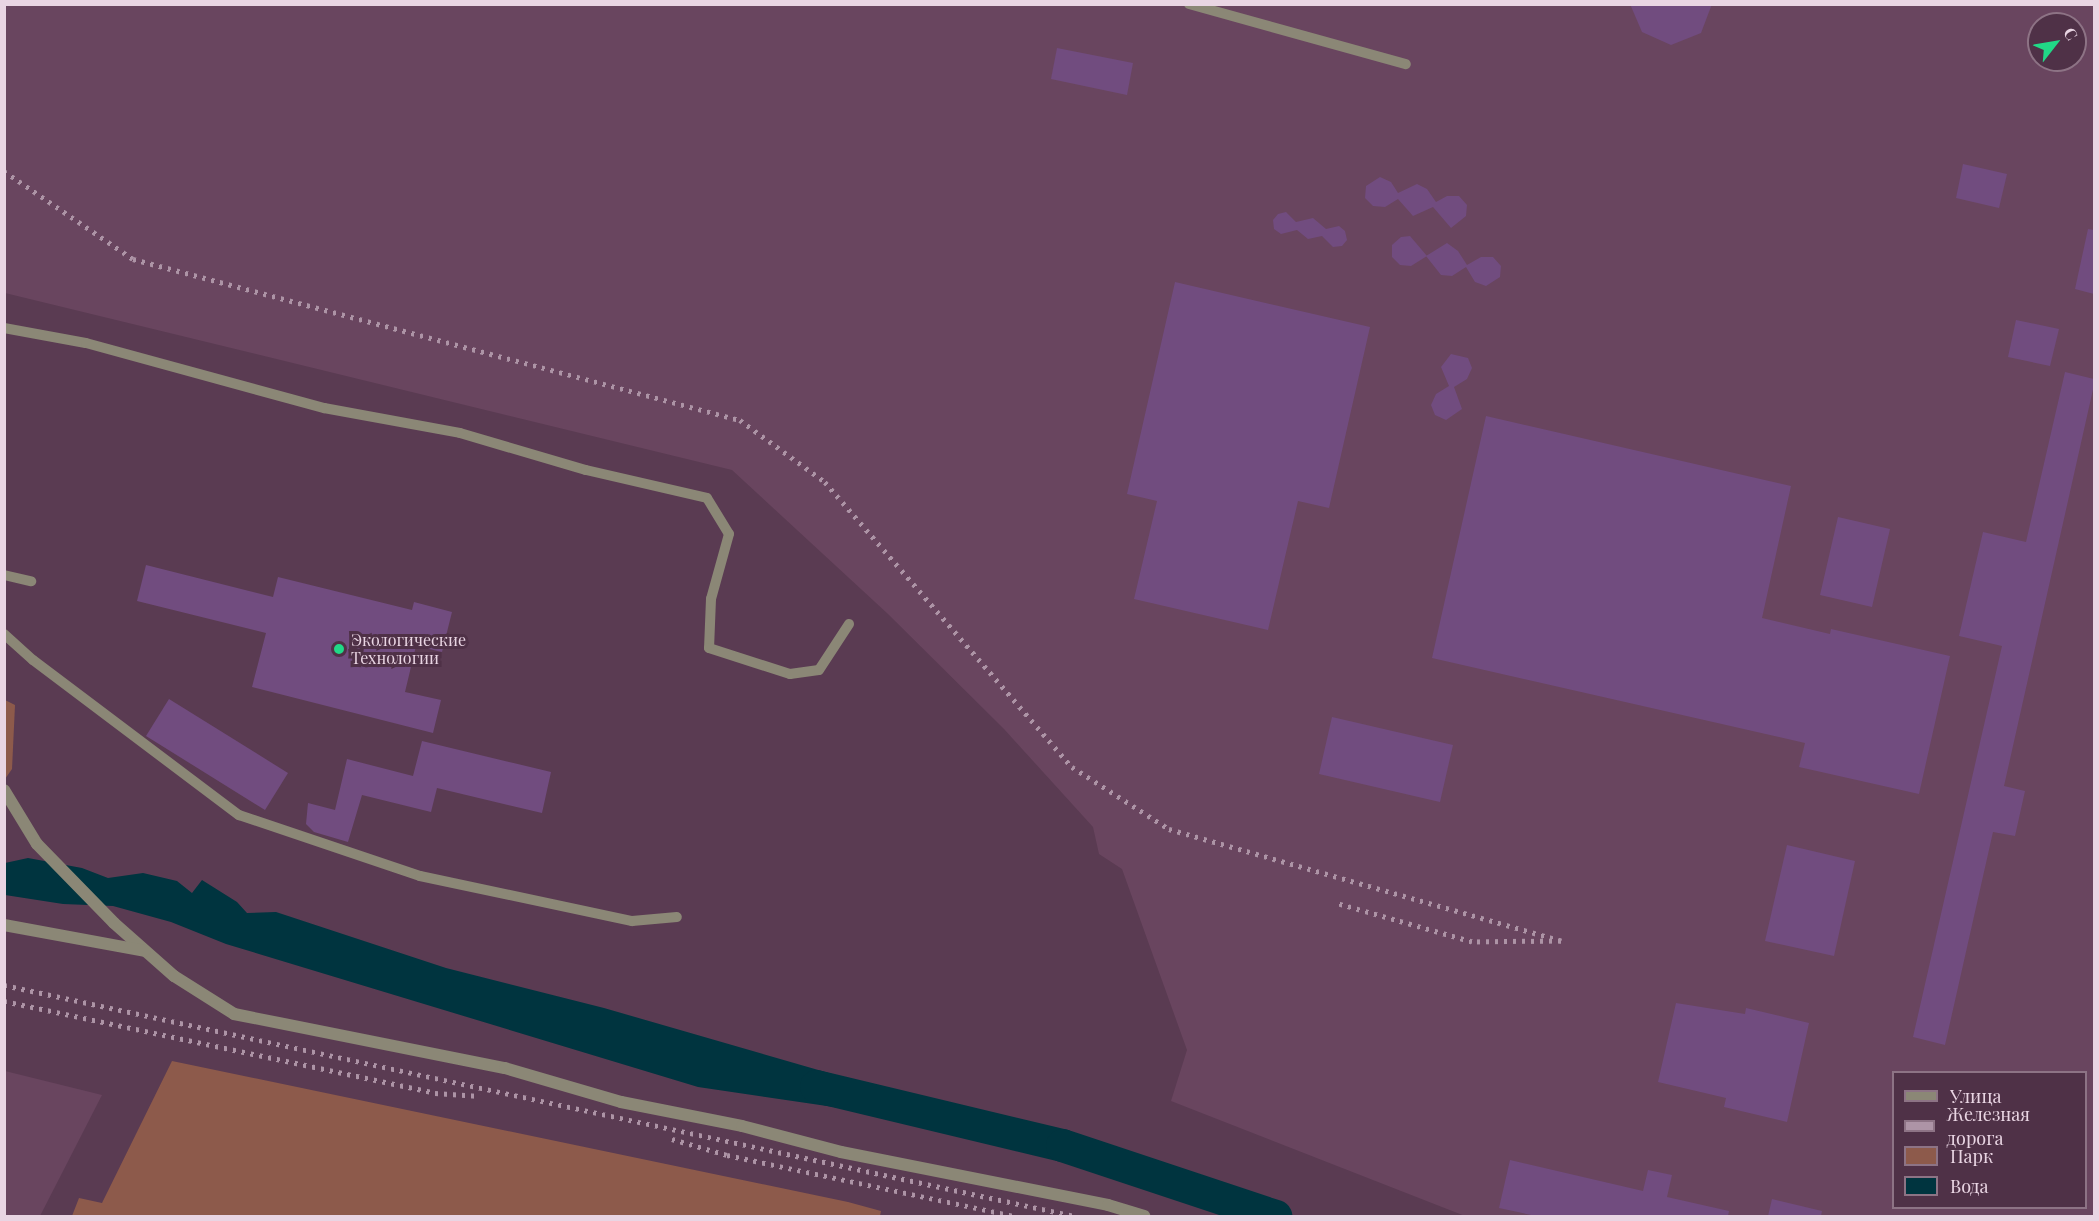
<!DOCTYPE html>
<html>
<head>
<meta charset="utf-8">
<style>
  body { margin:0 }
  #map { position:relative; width:2099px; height:1221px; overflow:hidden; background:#5a3b52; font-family:"Playfair Display",serif }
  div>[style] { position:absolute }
  .built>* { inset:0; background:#69455f }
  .green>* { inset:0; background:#8d5a4b }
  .water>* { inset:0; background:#00343f }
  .river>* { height:33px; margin:-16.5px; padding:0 16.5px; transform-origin:16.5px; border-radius:16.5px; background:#00343f }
  .building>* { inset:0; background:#714c7f }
  .lane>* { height:10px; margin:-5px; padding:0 5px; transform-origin:5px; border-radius:5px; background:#8b8776 }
  .street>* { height:12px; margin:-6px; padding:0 6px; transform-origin:6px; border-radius:6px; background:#8b8776 }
  .rail>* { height:4.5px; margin-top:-2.25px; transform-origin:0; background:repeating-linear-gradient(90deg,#ad94a6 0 3px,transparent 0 9px) }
  .dots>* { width:16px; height:16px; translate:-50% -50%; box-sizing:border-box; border:3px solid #4f3147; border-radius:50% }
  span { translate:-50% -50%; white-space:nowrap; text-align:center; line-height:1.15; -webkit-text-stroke:6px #4f3147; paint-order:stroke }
  .poi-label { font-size:16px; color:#e9d5e3 }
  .left { translate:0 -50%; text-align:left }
  .frame { position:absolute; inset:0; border:6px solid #e9d5e3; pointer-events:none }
  .legend { position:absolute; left:1892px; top:1071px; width:195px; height:138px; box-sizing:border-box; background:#4f3147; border:2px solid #8d7385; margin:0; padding:8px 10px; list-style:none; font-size:18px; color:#e9d5e3 }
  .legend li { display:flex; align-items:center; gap:12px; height:30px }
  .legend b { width:30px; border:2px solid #8d7385 }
  .north { position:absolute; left:2027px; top:12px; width:60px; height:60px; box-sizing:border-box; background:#4f3147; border:2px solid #8d7385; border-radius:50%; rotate:59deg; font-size:16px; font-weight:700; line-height:24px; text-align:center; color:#e9d5e3 }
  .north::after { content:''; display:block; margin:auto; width:21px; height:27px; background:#21d887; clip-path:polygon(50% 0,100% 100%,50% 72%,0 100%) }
</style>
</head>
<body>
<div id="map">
  <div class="built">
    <div style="clip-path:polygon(evenodd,5px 5px,2094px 5px,2094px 1216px,1465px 1216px,1171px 1101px,1187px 1050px,1122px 869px,1099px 854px,1093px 827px,1004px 729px,888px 614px,732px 470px,5px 293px,5px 5px,2039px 24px,2075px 24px,2075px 60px,2039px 60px,2039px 24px,5px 5px,1894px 1072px,2086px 1072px,2086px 1208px,1894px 1208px,1894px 1072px)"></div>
    <div style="clip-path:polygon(5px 1071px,102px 1095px,40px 1216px,5px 1216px)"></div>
  </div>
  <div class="green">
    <div style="clip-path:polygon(5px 700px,15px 705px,12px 769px,5px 779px)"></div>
    <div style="clip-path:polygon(172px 1061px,848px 1202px,881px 1211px,880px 1216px,72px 1216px,79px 1198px,102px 1203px)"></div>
  </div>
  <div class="water">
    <div style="clip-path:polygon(28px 858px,82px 868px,108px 878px,143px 873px,177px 881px,192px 893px,202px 880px,237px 902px,247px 913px,276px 912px,446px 968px,604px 1008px,846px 1078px,863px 1088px,854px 1110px,698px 1087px,226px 944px,171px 922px,113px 906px,63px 904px,5px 895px,5px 863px)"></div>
  </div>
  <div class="river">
    <div style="left:816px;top:1086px;width:253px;rotate:13.5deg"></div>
    <div style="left:1062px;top:1145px;width:225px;rotate:18.4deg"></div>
  </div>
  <div class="building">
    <div style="clip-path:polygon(1630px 4px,1712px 4px,1701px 33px,1671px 45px,1642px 32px)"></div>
    <div style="clip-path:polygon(1057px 48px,1133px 63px,1127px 95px,1051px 79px)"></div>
    <div style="clip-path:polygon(1963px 164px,2007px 174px,1999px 208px,1956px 198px)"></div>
    <div style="clip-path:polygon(1380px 177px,1391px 182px,1398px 193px,1417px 184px,1427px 189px,1436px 202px,1447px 196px,1459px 196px,1467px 205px,1466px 216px,1451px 228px,1433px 207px,1413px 216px,1398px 199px,1385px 207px,1373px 206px,1365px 198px,1366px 186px)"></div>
    <div style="clip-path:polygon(1286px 212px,1296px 222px,1313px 218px,1326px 229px,1339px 226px,1345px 231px,1347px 240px,1342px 246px,1333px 247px,1322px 236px,1308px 239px,1297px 230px,1281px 234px,1274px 229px,1273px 220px,1278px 214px)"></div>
    <div style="clip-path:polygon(2088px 229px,2094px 230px,2094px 294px,2075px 289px)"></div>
    <div style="clip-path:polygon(1410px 236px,1427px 256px,1411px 266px,1400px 265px,1392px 257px,1392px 245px,1401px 237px)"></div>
    <div style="clip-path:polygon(1447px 243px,1458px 251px,1467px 265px,1481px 257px,1493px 257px,1501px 266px,1500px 277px,1486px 286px,1475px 282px,1466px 267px,1452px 276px,1441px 275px,1426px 256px)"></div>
    <div style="clip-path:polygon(1175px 282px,1370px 327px,1329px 508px,1298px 501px,1268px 630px,1134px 599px,1157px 501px,1127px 494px)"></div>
    <div style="clip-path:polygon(2016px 320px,2059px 329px,2050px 366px,2008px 357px)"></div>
    <div style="clip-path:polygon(1451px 354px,1468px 358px,1472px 368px,1467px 379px,1454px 387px,1462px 409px,1446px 420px,1435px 415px,1431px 405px,1436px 394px,1449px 386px,1441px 367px)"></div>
    <div style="clip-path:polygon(2065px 372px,2094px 379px,2094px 385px,2004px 786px,2025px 791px,2015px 836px,1993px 832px,1945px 1045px,1913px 1037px,2002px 646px,1959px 636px,1983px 532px,2026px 542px)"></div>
    <div style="clip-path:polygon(1486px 416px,1791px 486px,1762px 618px,1830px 634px,1831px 629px,1950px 656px,1919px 794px,1799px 767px,1805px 743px,1432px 658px)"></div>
    <div style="clip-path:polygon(1838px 517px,1890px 529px,1872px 607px,1820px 595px)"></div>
    <div style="clip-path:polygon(146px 565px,273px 597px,278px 577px,412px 610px,414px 602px,452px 612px,442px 652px,416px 646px,405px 692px,441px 700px,433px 733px,252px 687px,266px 633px,137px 601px)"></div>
    <div style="clip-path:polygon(169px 699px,288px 773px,265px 810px,146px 736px)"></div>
    <div style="clip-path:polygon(1332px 717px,1453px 745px,1440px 802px,1319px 774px)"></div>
    <div style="clip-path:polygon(422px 741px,551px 772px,542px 813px,437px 788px,431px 812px,362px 795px,348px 842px,314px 832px,306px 824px,308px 803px,335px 810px,347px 759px,413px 776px)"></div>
    <div style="clip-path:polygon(1787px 845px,1855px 861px,1834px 956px,1765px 941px)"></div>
    <div style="clip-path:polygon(1676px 1003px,1745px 1014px,1746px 1008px,1809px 1023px,1787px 1122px,1724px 1107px,1726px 1098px,1658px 1082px)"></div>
    <div style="clip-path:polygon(1510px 1160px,1643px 1191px,1648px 1170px,1672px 1175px,1667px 1197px,1729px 1211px,1728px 1216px,1536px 1216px,1499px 1208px)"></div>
    <div style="clip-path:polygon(1772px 1199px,1822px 1211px,1821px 1216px,1768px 1216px)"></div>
  </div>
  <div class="lane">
    <div style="left:1189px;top:4px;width:225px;rotate:15.5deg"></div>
    <div style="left:4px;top:328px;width:83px;rotate:10.4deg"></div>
    <div style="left:86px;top:343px;width:247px;rotate:15.3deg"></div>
    <div style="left:324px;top:408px;width:138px;rotate:10.4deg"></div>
    <div style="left:460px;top:433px;width:131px;rotate:16.4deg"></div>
    <div style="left:586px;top:470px;width:124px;rotate:13deg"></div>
    <div style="left:707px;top:498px;width:42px;rotate:58.6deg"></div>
    <div style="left:729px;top:534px;width:67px;rotate:105.5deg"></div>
    <div style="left:711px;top:599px;width:49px;rotate:92.3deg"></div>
    <div style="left:709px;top:648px;width:85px;rotate:17.8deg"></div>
    <div style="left:790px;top:674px;width:29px;rotate:-8deg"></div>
    <div style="left:819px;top:670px;width:55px;rotate:-56.9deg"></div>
    <div style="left:4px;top:575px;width:28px;rotate:13deg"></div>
    <div style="left:4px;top:634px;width:39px;rotate:42deg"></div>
    <div style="left:33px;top:660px;width:258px;rotate:37deg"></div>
    <div style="left:239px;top:815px;width:191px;rotate:18.6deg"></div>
    <div style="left:420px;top:876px;width:217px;rotate:12deg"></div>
    <div style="left:632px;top:921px;width:45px;rotate:-5.1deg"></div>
  </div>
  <div class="street">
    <div style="left:4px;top:790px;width:63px;rotate:58.6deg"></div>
    <div style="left:37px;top:844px;width:110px;rotate:45.7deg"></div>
    <div style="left:114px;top:923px;width:80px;rotate:41.5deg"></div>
    <div style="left:174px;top:976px;width:71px;rotate:32.3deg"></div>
    <div style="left:234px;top:1014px;width:276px;rotate:11.3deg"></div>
    <div style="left:505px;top:1068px;width:121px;rotate:16.3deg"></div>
    <div style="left:621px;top:1102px;width:123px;rotate:11.2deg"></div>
    <div style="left:742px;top:1126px;width:102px;rotate:14.7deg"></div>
    <div style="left:841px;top:1152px;width:272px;rotate:11.2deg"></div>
    <div style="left:1108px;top:1205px;width:38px;rotate:17deg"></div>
    <div style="left:4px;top:925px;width:143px;rotate:10.4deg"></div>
  </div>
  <div class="rail">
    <div style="left:4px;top:171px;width:156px;rotate:34.3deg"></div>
    <div style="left:133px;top:259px;width:628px;rotate:14.86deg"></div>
    <div style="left:740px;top:420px;width:105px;rotate:36.1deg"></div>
    <div style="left:825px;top:482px;width:377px;rotate:49.1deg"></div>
    <div style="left:1072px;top:767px;width:115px;rotate:32.6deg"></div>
    <div style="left:1169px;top:829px;width:408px;rotate:15.9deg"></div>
    <div style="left:1561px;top:941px;width:89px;rotate:179.4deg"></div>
    <div style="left:1472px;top:942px;width:142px;rotate:-164.1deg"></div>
    <div style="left:4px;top:985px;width:1095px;rotate:12.18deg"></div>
    <div style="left:4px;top:1001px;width:441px;rotate:12deg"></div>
    <div style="left:435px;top:1093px;width:45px;rotate:3.8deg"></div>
    <div style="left:672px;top:1139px;width:57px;rotate:16.2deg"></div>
    <div style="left:727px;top:1155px;width:293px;rotate:12deg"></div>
  </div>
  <div class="dots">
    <div style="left:339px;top:649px;background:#21d887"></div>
  </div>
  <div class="poi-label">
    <span class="left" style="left:351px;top:649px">Экологические<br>Технологии</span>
  </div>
  <div class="frame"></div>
  <ul class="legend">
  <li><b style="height:8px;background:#8b8776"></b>Улица</li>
  <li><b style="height:8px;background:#ad94a6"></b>Железная дорога</li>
  <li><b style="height:16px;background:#8d5a4b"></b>Парк</li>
  <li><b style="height:16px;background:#00343f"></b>Вода</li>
  </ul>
  <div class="north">С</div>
</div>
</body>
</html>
